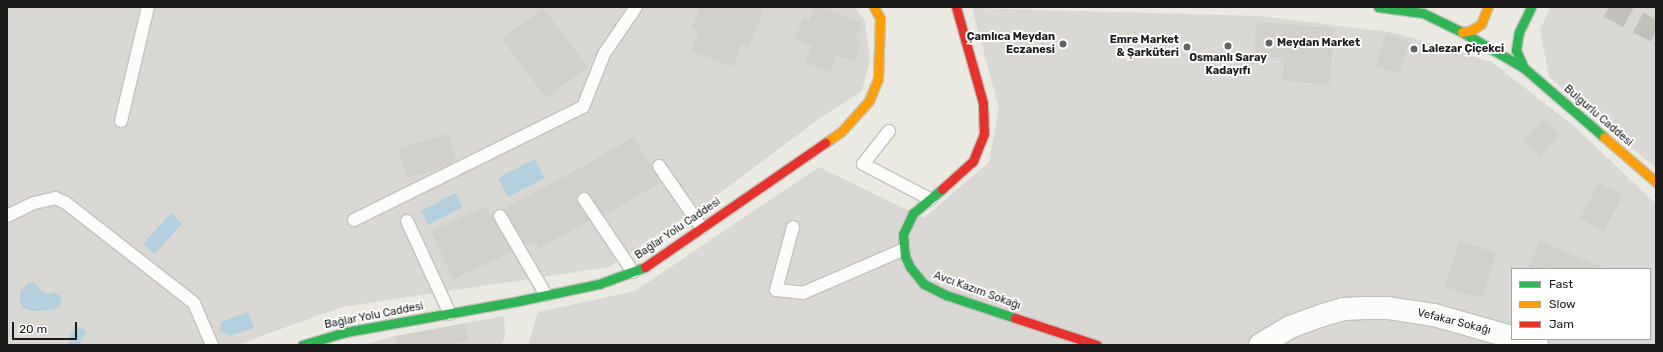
<!DOCTYPE html>
<html>
<head>
<meta charset="utf-8">
<style>
  body { margin:0 }
  #map { position:relative; width:1663px; height:352px; overflow:hidden; background:#eae9e2; font-family:Rubik,sans-serif }
  div>[style] { position:absolute }
  .residential>* { inset:0; background:#d9d8d4 }
  .water>* { inset:0; background:#b4d0de }
  .building>* { inset:0; background:#d2d0cb }
  .highway-tunnel>* { height:22px; margin-top:-11px; transform-origin:0; background:repeating-linear-gradient(90deg,#c1c0ba 0 22px,transparent 0 33px) }
  .roads { filter:drop-shadow(1px 0 #c2c2bf) drop-shadow(-1px 0 #c2c2bf) drop-shadow(0 1px #c2c2bf) drop-shadow(0 -1px #c2c2bf) }
  .lane>* { height:12px; margin:-6px; padding:0 6px; transform-origin:6px; border-radius:6px; background:#fcfcfb }
  .street>* { height:22px; margin:-11px; padding:0 11px; transform-origin:11px; border-radius:11px; background:#fcfcfb }
  .fast>* { height:9px; margin:-4.5px; padding:0 4.5px; transform-origin:4.5px; border-radius:4.5px; background:#30b455 }
  .slow>* { height:9px; margin:-4.5px; padding:0 4.5px; transform-origin:4.5px; border-radius:4.5px; background:#ff9f0a }
  .jam>* { height:9px; margin:-4.5px; padding:0 4.5px; transform-origin:4.5px; border-radius:4.5px; background:#e5322d }
  .dots>* { width:11px; height:11px; translate:-50% -50%; box-sizing:border-box; border:2px solid #fff; border-radius:50% }
  span { translate:-50% -50%; white-space:nowrap; text-align:center; line-height:1.15; -webkit-text-stroke:4px #fff; paint-order:stroke }
  .poi-label { font-size:11px; color:#1b1b1b; font-weight:700 }
  .right { translate:-100% -50%; text-align:right }
  .left { translate:0 -50%; text-align:left }
  .street-label { font-size:11px; color:#1b1b1b }
  .frame { position:absolute; inset:0; border:8px solid #1b1b1b; pointer-events:none }
  .legend { position:absolute; left:1511px; top:268px; width:140px; height:72px; box-sizing:border-box; background:#fff; border:1px solid #a4a4a4; margin:0; padding:5px 7px; list-style:none; font-size:12px; color:#1b1b1b }
  .legend li { display:flex; align-items:center; gap:8px; height:20px }
  .legend b { width:20px; border:1px solid #a4a4a4 }
  .scale { position:absolute; left:12px; top:322px; width:65px; height:18px; box-sizing:border-box; border:2px solid #1b1b1b; border-top:0; padding-left:5px; font-size:12px; line-height:14px; white-space:nowrap; color:#1b1b1b; -webkit-text-stroke:3px #fff; paint-order:stroke }
</style>
</head>
<body>
<div id="map">
  <div class="residential">
    <div style="clip-path:polygon(7px 7px,855px 7px,865px 21px,870px 59px,862px 91px,823px 116px,708px 202px,609px 267px,342px 307px,237px 345px,7px 345px)"></div>
    <div style="clip-path:polygon(1551px 7px,1656px 7px,1656px 168px,1549px 77px,1540px 29px)"></div>
    <div style="clip-path:polygon(evenodd,972px 8px,1259px 16px,1396px 33px,1492px 62px,1575px 127px,1656px 204px,1656px 345px,528px 345px,538px 312px,635px 291px,819px 167px,924px 218px,989px 162px,999px 108px,972px 8px,1512px 269px,1650px 269px,1650px 339px,1512px 339px,1512px 269px)"></div>
    <div style="clip-path:polygon(504px 316px,505px 334px,502px 345px,362px 345px,400px 335px)"></div>
  </div>
  <div class="water">
    <div style="clip-path:polygon(535px 159px,545px 178px,508px 197px,498px 178px)"></div>
    <div style="clip-path:polygon(455px 193px,463px 207px,428px 225px,421px 211px)"></div>
    <div style="clip-path:polygon(171px 213px,182px 224px,154px 254px,143px 244px)"></div>
    <div style="clip-path:polygon(29px 282px,36px 284px,40px 290px,47px 295px,53px 292px,58px 294px,62px 299px,60px 305px,54px 310px,42px 311px,30px 311px,22px 307px,20px 300px,20px 292px)"></div>
    <div style="clip-path:polygon(248px 312px,254px 328px,230px 336px,220px 331px,221px 322px)"></div>
    <div style="clip-path:polygon(80px 328px,85px 330px,86px 334px,81px 339px,80px 345px,68px 345px,71px 333px,75px 329px)"></div>
  </div>
  <div class="building">
    <div style="clip-path:polygon(700px 7px,754px 7px,763px 11px,749px 47px,742px 44px,733px 67px,691px 51px,699px 31px,692px 28px)"></div>
    <div style="clip-path:polygon(815px 7px,822px 7px,862px 23px,855px 40px,861px 43px,854px 62px,836px 55px,830px 72px,805px 62px,812px 46px,795px 39px,803px 18px,809px 21px)"></div>
    <div style="clip-path:polygon(543px 8px,588px 67px,546px 98px,502px 39px)"></div>
    <div style="clip-path:polygon(1257px 22px,1334px 28px,1329px 85px,1282px 80px,1284px 58px,1254px 56px)"></div>
    <div style="clip-path:polygon(1386px 34px,1409px 42px,1399px 74px,1376px 66px)"></div>
    <div style="clip-path:polygon(1544px 119px,1560px 134px,1540px 156px,1523px 141px)"></div>
    <div style="clip-path:polygon(448px 134px,456px 161px,442px 168px,407px 178px,398px 149px)"></div>
    <div style="clip-path:polygon(633px 137px,661px 182px,609px 213px,608px 211px,603px 214px,588px 192px,580px 193px,577px 200px,590px 221px,539px 248px,535px 241px,526px 245px,506px 212px,503px 209px,563px 177px,563px 178px)"></div>
    <div style="clip-path:polygon(1599px 183px,1623px 195px,1604px 231px,1580px 219px)"></div>
    <div style="clip-path:polygon(486px 206px,490px 216px,493px 214px,494px 220px,512px 252px,453px 279px,431px 231px)"></div>
    <div style="clip-path:polygon(1459px 241px,1496px 253px,1482px 298px,1445px 287px)"></div>
    <div style="clip-path:polygon(1540px 241px,1606px 269px,1528px 269px)"></div>
    <div style="clip-path:polygon(465px 324px,468px 341px,442px 345px,397px 345px,396px 336px)"></div>
  </div>
  <div class="highway-tunnel">
    <div style="left:1609px;top:7px;width:53px;rotate:28deg"></div>
  </div>
  <div class="roads">
    <div class="lane">
      <div style="left:121px;top:121px;width:117px;rotate:-76.7deg"></div>
      <div style="left:889px;top:131px;width:42px;rotate:128.2deg"></div>
      <div style="left:863px;top:164px;width:76px;rotate:27.6deg"></div>
      <div style="left:659px;top:166px;width:75px;rotate:55.3deg"></div>
      <div style="left:584px;top:199px;width:88px;rotate:56.1deg"></div>
      <div style="left:7px;top:216px;width:30px;rotate:-26deg"></div>
      <div style="left:34px;top:203px;width:22px;rotate:-13deg"></div>
      <div style="left:55px;top:198px;width:12px;rotate:24deg"></div>
      <div style="left:66px;top:203px;width:162px;rotate:38deg"></div>
      <div style="left:194px;top:303px;width:46px;rotate:66.8deg"></div>
      <div style="left:500px;top:216px;width:91px;rotate:59.8deg"></div>
      <div style="left:354px;top:220px;width:255px;rotate:-26.3deg"></div>
      <div style="left:583px;top:107px;width:57px;rotate:-68.4deg"></div>
      <div style="left:604px;top:54px;width:57px;rotate:-55.8deg"></div>
      <div style="left:407px;top:221px;width:102px;rotate:65.2deg"></div>
      <div style="left:793px;top:227px;width:65px;rotate:105.1deg"></div>
      <div style="left:776px;top:290px;width:27px;rotate:6deg"></div>
      <div style="left:803px;top:293px;width:110px;rotate:-23.5deg"></div>
    </div>
    <div class="street">
      <div style="left:1518px;top:339px;width:20px;rotate:18deg"></div>
      <div style="left:1260px;top:345px;width:35px;rotate:-31deg"></div>
      <div style="left:1290px;top:327px;width:35px;rotate:-20deg"></div>
      <div style="left:1323px;top:315px;width:22px;rotate:-16deg"></div>
      <div style="left:1344px;top:309px;width:21px;rotate:-3deg"></div>
      <div style="left:1365px;top:308px;width:23px"></div>
      <div style="left:1388px;top:308px;width:47px;rotate:8.7deg"></div>
      <div style="left:1434px;top:315px;width:81px;rotate:15.8deg"></div>
    </div>
    <div class="fast">
      <div style="left:1378px;top:7px;width:45px;rotate:7.6deg"></div>
      <div style="left:1423px;top:13px;width:43px;rotate:26deg"></div>
      <div style="left:1462px;top:32px;width:72px;rotate:30.1deg"></div>
      <div style="left:1524px;top:68px;width:106px;rotate:40.8deg"></div>
      <div style="left:1524px;top:68px;width:20px;rotate:-114deg"></div>
      <div style="left:1516px;top:50px;width:18px;rotate:-81deg"></div>
      <div style="left:1519px;top:32px;width:28px;rotate:-64deg"></div>
      <div style="left:942px;top:189px;width:38px;rotate:140deg"></div>
      <div style="left:913px;top:213px;width:23px;rotate:115deg"></div>
      <div style="left:903px;top:234px;width:22px;rotate:85deg"></div>
      <div style="left:905px;top:256px;width:12px;rotate:66deg"></div>
      <div style="left:910px;top:267px;width:22px;rotate:51deg"></div>
      <div style="left:924px;top:284px;width:25px;rotate:27deg"></div>
      <div style="left:946px;top:295px;width:73px;rotate:18.4deg"></div>
      <div style="left:302px;top:345px;width:46px;rotate:-16.5deg"></div>
      <div style="left:346px;top:332px;width:175px;rotate:-10.2deg"></div>
      <div style="left:518px;top:301px;width:83px;rotate:-11.9deg"></div>
      <div style="left:599px;top:284px;width:49px;rotate:-20.3deg"></div>
    </div>
    <div class="slow">
      <div style="left:1462px;top:32px;width:10px;rotate:-11deg"></div>
      <div style="left:1472px;top:30px;width:11px;rotate:-34deg"></div>
      <div style="left:1481px;top:24px;width:18px;rotate:-68deg"></div>
      <div style="left:1604px;top:137px;width:69px;rotate:40.9deg"></div>
      <div style="left:825px;top:143px;width:19px;rotate:-35deg"></div>
      <div style="left:841px;top:132px;width:42px;rotate:-47.9deg"></div>
      <div style="left:869px;top:101px;width:24px;rotate:-68deg"></div>
      <div style="left:878px;top:79px;width:61px;rotate:-88.1deg"></div>
      <div style="left:880px;top:18px;width:13px;rotate:-119deg"></div>
    </div>
    <div class="jam">
      <div style="left:942px;top:189px;width:42px;rotate:-42.1deg"></div>
      <div style="left:973px;top:161px;width:29px;rotate:-68deg"></div>
      <div style="left:984px;top:134px;width:31px;rotate:-92deg"></div>
      <div style="left:983px;top:103px;width:100px;rotate:-105.7deg"></div>
      <div style="left:645px;top:267px;width:219px;rotate:-34.6deg"></div>
      <div style="left:1015px;top:318px;width:86px;rotate:18.2deg"></div>
    </div>
  </div>
  <div class="dots">
    <div style="left:1269px;top:43px;background:#636361"></div>
    <div style="left:1063px;top:44px;background:#636361"></div>
    <div style="left:1228px;top:46px;background:#636361"></div>
    <div style="left:1187px;top:47px;background:#636361"></div>
    <div style="left:1414px;top:49px;background:#636361"></div>
  </div>
  <div class="poi-label">
    <span class="right" style="left:1055px;top:44px">Çamlıca Meydan<br>Eczanesi</span>
    <span class="right" style="left:1179px;top:47px">Emre Market<br>&amp; Şarküteri</span>
    <span class="left" style="left:1277px;top:43px">Meydan Market</span>
    <span class="left" style="left:1422px;top:49px">Lalezar Çiçekci</span>
    <span style="left:1228px;top:65px">Osmanlı Saray<br>Kadayıfı</span>
  </div>
  <div class="street-label">
    <span style="left:1598px;top:116px;rotate:41deg">Bulgurlu Caddesi</span>
    <span style="left:678px;top:229px;rotate:-34deg">Bağlar Yolu Caddesi</span>
    <span style="left:977px;top:291px;rotate:20deg">Avcı Kazım Sokağı</span>
    <span style="left:374px;top:316px;rotate:-11deg">Bağlar Yolu Caddesi</span>
    <span style="left:1454px;top:322px;rotate:14deg">Vefakar Sokağı</span>
  </div>
  <div class="frame"></div>
  <ul class="legend">
  <li><b style="height:5px;background:#30b455"></b>Fast</li>
  <li><b style="height:5px;background:#ff9f0a"></b>Slow</li>
  <li><b style="height:5px;background:#e5322d"></b>Jam</li>
  </ul>
  <div class="scale">20 m</div>
</div>
</body>
</html>
